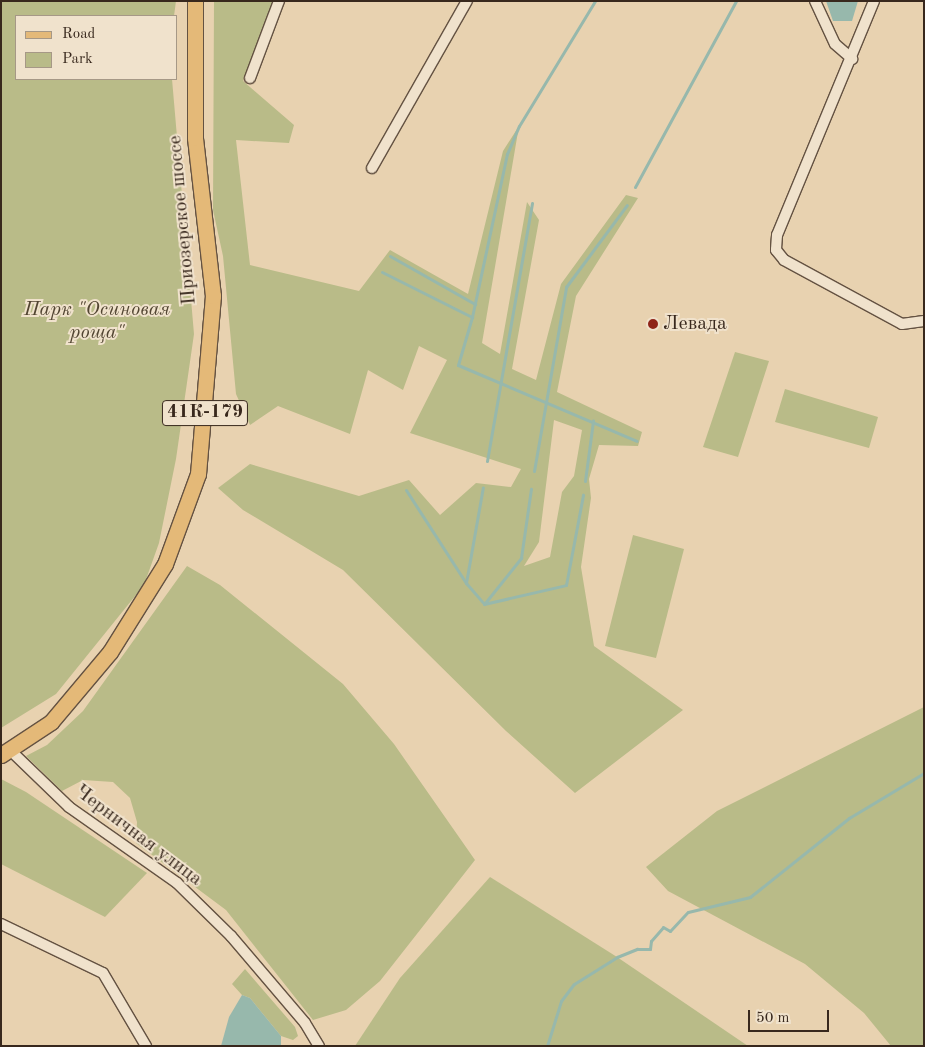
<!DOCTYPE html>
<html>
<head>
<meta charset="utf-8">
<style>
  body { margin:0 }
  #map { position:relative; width:925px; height:1047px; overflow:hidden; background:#e8d2b0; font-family:"Old Standard TT",serif }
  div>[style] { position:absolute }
  .green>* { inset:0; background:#b9bb88 }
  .water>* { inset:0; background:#97b8ac }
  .stream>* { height:3px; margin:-1.5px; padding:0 1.5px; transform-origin:1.5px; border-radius:1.5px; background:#97b8ac }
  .roads { filter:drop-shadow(1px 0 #645242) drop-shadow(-1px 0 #645242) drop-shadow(0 1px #645242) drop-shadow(0 -1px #645242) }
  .minor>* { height:10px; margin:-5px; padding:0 5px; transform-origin:5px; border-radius:5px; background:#f0e2cc }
  .primary>* { height:15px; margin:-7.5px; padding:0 7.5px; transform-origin:7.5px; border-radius:7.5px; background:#e4b978 }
  .dots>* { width:14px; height:14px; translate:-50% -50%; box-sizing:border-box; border:2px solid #f0e2cc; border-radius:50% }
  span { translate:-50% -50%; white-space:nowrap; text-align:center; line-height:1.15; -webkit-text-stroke:4px #f0e2cc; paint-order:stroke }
  .shield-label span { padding:1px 4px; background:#f0e2cc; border:1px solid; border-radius:4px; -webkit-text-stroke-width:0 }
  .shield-label { font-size:19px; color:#38281d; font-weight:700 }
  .street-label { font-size:20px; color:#38281d }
  .park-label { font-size:20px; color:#524532; font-style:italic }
  .poi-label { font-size:20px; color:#38281d }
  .left { translate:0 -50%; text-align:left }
  .frame { position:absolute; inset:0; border:2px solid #38281d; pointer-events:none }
  .legend { position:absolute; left:15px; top:15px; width:162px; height:65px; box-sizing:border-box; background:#f0e2cc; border:1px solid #a69886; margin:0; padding:6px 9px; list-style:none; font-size:15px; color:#38281d }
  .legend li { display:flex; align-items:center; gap:10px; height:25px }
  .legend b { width:25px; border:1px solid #a69886 }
  .scale { position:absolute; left:748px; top:1010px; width:81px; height:22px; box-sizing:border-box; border:2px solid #38281d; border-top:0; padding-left:6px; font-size:15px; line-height:18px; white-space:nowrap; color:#38281d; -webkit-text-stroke:4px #f0e2cc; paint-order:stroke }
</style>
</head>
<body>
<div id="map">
  <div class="green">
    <div style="clip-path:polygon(1px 1px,176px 1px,174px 16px,16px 16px,16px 79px,172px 79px,194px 334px,176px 459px,159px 543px,144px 585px,56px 694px,1px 728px)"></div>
    <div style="clip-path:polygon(evenodd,214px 1px,274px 1px,243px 81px,294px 125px,289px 143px,236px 140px,250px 265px,359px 291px,390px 250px,468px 294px,503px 151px,519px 126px,482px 343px,500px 354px,527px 202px,539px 220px,512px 369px,536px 380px,561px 284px,626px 195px,638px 198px,576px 296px,557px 392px,642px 432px,638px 446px,599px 445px,589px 479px,591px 498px,581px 567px,594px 646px,683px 710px,575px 793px,506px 731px,343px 570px,243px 510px,218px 488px,250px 464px,359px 496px,409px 480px,440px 515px,476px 483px,511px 487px,521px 469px,410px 433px,447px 360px,419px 346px,403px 390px,368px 370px,350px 434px,278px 406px,250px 425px,236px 394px,223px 256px,213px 210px,214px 1px,554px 420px,582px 430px,574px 476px,562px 492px,550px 557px,524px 566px,539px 542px,554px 420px)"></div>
    <div style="clip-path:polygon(735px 352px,769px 361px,738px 457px,703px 447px)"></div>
    <div style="clip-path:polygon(785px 389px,878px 417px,869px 448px,775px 422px)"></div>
    <div style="clip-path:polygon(633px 535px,684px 549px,656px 658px,605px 646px)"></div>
    <div style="clip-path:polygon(187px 566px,220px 585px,343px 684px,394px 744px,475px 860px,380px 981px,346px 1010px,313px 1020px,226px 910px,136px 843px,137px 822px,130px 798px,113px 782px,83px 780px,62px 791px,26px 756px,47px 745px,83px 711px)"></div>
    <div style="clip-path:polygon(924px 707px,924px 1046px,891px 1046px,864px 1013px,805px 964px,668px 891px,646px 867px,717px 811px)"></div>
    <div style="clip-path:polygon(1px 779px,26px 792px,147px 873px,105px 917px,1px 864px)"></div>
    <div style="clip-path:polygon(490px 877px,617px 957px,748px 1046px,355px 1046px,400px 978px)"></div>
    <div style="clip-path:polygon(245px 969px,295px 1027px,298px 1036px,293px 1040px,281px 1036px,250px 998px,242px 995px,232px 984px)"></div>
  </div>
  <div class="water">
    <div style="clip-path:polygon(826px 1px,858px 1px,852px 21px,833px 21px)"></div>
    <div style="clip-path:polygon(242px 995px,250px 998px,281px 1036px,281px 1046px,221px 1046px,229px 1017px)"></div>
  </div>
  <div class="stream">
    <div style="left:635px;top:187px;width:212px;rotate:-61.5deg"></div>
    <div style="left:390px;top:256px;width:98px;rotate:29.5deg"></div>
    <div style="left:382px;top:272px;width:101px;rotate:26.6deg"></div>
    <div style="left:472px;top:317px;width:50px;rotate:106.3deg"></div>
    <div style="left:458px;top:365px;width:194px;rotate:23deg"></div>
    <div style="left:472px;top:317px;width:167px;rotate:-77.9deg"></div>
    <div style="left:507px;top:154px;width:30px;rotate:-67deg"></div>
    <div style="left:519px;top:126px;width:146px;rotate:-58.7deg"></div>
    <div style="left:487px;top:461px;width:262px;rotate:-80.1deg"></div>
    <div style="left:534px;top:471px;width:187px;rotate:-80.1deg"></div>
    <div style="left:566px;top:287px;width:102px;rotate:-53.4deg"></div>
    <div style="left:585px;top:481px;width:61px;rotate:-82.4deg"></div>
    <div style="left:406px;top:490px;width:111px;rotate:57.2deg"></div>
    <div style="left:466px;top:583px;width:28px;rotate:49deg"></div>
    <div style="left:484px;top:604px;width:84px;rotate:-13deg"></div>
    <div style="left:566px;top:585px;width:92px;rotate:-79.3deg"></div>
    <div style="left:466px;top:583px;width:97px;rotate:-80deg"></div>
    <div style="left:485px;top:603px;width:58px;rotate:-51.3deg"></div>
    <div style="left:521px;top:558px;width:70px;rotate:-81.8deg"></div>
    <div style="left:547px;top:1046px;width:47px;rotate:-72.7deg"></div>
    <div style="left:561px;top:1001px;width:21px;rotate:-53deg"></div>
    <div style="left:574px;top:984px;width:51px;rotate:-32.1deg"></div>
    <div style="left:617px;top:957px;width:22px;rotate:-22deg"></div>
    <div style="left:637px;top:949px;width:13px"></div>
    <div style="left:650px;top:949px;width:8px;rotate:-83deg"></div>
    <div style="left:651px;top:941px;width:18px;rotate:-49deg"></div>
    <div style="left:663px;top:927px;width:8px;rotate:30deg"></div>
    <div style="left:670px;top:931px;width:26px;rotate:-47deg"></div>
    <div style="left:688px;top:912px;width:64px;rotate:-13.6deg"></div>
    <div style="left:750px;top:897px;width:127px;rotate:-38.6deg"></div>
    <div style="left:849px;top:818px;width:87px;rotate:-31deg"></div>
  </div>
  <div class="roads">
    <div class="minor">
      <div style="left:815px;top:1px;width:47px;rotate:65.1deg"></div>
      <div style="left:835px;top:44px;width:23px;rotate:41deg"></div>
      <div style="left:874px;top:1px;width:253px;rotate:112.5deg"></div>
      <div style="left:777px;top:235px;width:15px;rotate:94deg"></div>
      <div style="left:776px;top:250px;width:13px;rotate:51deg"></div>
      <div style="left:784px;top:260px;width:134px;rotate:28.5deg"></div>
      <div style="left:902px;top:324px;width:22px;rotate:-8deg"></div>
      <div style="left:250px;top:78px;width:82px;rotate:-69.4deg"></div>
      <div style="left:372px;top:168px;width:192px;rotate:-60.4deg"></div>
      <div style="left:10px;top:750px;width:82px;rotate:44deg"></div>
      <div style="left:69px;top:807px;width:132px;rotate:35.1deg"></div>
      <div style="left:177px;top:883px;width:76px;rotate:44.5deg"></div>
      <div style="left:231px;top:936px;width:114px;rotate:49.6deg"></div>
      <div style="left:305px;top:1023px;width:27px;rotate:59deg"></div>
      <div style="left:1px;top:924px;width:113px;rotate:25.7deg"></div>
      <div style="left:103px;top:973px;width:85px;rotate:59.5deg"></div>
    </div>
    <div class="primary">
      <div style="left:1px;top:755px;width:60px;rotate:-33.4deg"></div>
      <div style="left:51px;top:722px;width:92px;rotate:-49.9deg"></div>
      <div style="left:110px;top:652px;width:104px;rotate:-58deg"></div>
      <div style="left:165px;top:564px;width:96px;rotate:-69.9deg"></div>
      <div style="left:198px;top:474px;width:179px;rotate:-85.2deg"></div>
      <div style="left:213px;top:296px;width:159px;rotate:-96.5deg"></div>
      <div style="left:195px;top:138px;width:137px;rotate:-90deg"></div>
    </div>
  </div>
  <div class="dots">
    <div style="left:653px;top:324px;background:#8f2418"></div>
  </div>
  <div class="shield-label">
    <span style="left:205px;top:413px">41К-179</span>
  </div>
  <div class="street-label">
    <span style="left:183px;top:220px;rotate:-95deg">Приозерское шоссе</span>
    <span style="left:138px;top:836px;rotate:37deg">Черничная улица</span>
  </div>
  <div class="park-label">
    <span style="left:97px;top:322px">Парк "Осиновая<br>роща"</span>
  </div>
  <div class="poi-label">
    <span class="left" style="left:663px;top:324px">Левада</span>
  </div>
  <div class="frame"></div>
  <ul class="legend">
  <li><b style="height:6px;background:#e4b978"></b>Road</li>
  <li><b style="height:14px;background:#b9bb88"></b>Park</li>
  </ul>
  <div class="scale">50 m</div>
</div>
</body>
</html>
